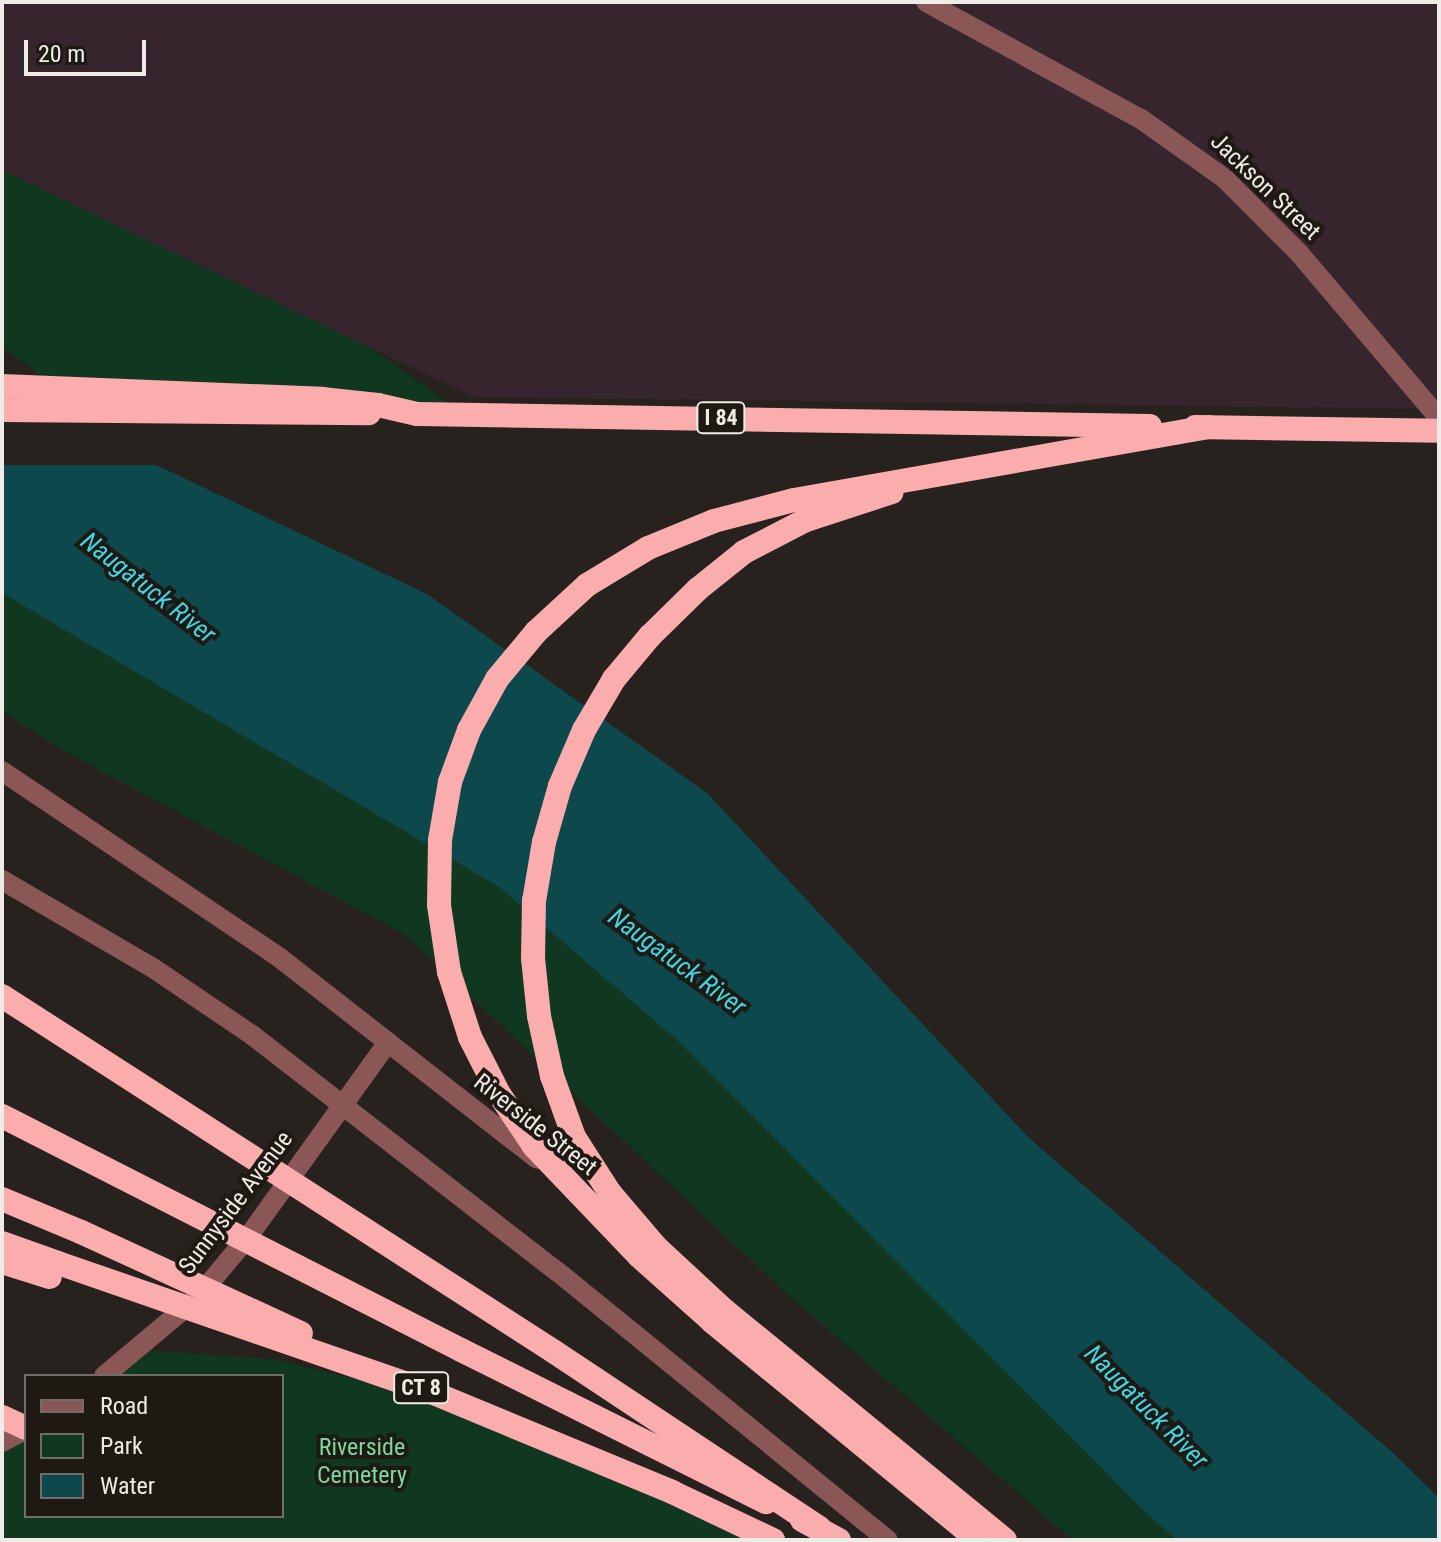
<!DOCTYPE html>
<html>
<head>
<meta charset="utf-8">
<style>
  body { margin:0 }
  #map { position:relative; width:1441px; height:1542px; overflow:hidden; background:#27221d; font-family:"Roboto Condensed",sans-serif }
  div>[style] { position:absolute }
  .industrial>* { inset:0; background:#36252d }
  .green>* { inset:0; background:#103821 }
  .water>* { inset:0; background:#0d484d }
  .pier>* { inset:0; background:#27221d }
  .minor>* { height:20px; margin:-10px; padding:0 10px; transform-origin:10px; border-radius:10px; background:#8a5656 }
  .highway>* { height:24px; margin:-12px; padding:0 12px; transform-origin:12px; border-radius:12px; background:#fbacac }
  .highway-bridge>* { height:24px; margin:-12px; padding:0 12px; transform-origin:12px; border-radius:12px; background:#fbacac }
  span { translate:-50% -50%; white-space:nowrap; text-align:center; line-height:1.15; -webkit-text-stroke:8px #1e1913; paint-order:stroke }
  .shield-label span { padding:2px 6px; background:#1e1913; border:2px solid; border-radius:6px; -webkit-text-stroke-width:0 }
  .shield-label { font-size:22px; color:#efebe7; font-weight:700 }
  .street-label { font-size:24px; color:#efebe7 }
  .park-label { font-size:24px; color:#7bda9f }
  .water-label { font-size:26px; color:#3cd7e6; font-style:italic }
  .frame { position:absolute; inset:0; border:4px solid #efebe7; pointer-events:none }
  .legend { position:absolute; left:24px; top:1374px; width:260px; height:144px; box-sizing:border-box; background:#1e1913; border:2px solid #726d68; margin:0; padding:10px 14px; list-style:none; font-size:24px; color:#efebe7 }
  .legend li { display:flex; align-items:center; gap:16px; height:40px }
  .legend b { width:40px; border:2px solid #726d68 }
  .scale { position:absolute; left:24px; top:40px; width:122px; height:36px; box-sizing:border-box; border:4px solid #efebe7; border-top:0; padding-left:10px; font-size:24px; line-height:28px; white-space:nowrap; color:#efebe7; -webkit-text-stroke:6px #1e1913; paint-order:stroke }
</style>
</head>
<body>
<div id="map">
  <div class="industrial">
    <div style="clip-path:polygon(2px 2px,1439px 2px,1439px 409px,474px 397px,2px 170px)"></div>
  </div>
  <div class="green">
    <div style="clip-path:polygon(2px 170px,369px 347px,483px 427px,33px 381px,2px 357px)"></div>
    <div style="clip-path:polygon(2px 593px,499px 887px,677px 1040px,1177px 1540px,1073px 1540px,786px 1293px,404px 934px,66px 752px,2px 711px)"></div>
    <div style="clip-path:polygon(137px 1350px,273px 1359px,467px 1406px,762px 1540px,2px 1540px,2px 1440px,26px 1429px,26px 1516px,282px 1516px,282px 1376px,101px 1376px)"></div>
  </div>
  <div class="water">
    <div style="clip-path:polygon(2px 351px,148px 461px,427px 594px,707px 793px,1029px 1138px,1391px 1451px,1439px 1498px,1439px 1540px,1177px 1540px,1145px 1512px,677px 1040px,499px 887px,2px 593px)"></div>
  </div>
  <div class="pier">
    <div style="clip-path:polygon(2px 350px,7px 350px,150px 457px,166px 465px,2px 465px)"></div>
  </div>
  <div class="minor">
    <div style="left:926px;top:2px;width:245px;rotate:28.6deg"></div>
    <div style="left:1141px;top:119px;width:102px;rotate:35.4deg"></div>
    <div style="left:1224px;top:178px;width:106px;rotate:45deg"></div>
    <div style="left:1299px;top:253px;width:216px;rotate:49.7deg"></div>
    <div style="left:2px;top:771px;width:335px;rotate:33.9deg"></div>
    <div style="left:280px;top:958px;width:326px;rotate:38deg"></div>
    <div style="left:2px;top:880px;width:175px;rotate:30.2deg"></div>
    <div style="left:153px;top:968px;width:120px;rotate:34.1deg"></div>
    <div style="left:252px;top:1035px;width:387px;rotate:37.8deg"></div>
    <div style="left:558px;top:1272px;width:425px;rotate:39.1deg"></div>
    <div style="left:104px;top:1376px;width:121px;rotate:-40deg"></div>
    <div style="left:197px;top:1298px;width:80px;rotate:-50.1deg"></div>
    <div style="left:248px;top:1237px;width:240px;rotate:-54.3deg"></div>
    <div style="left:2px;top:1442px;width:27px;rotate:-28deg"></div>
  </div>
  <div class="highway">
    <div style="left:2px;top:410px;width:367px;rotate:0.5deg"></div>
    <div style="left:560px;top:786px;width:61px;rotate:-66.8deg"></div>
    <div style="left:584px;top:730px;width:59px;rotate:-59.5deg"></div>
    <div style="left:614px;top:679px;width:56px;rotate:-50.1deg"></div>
    <div style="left:650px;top:636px;width:67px;rotate:-44.4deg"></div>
    <div style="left:698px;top:589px;width:59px;rotate:-38.8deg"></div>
    <div style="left:744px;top:552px;width:70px;rotate:-27.3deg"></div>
    <div style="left:806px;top:520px;width:90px;rotate:-18deg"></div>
    <div style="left:2px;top:1199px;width:86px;rotate:22.7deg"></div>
    <div style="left:2px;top:1243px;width:59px;rotate:19.7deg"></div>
    <div style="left:2px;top:1262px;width:50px;rotate:17.4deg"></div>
    <div style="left:461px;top:1350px;width:341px;rotate:26.5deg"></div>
    <div style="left:2px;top:1417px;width:26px;rotate:25deg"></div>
    <div style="left:802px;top:1520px;width:42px;rotate:28.4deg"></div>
  </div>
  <div class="highway-bridge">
    <div style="left:2px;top:386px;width:320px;rotate:2.3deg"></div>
    <div style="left:322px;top:399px;width:56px;rotate:6.1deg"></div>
    <div style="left:378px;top:405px;width:40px;rotate:13deg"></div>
    <div style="left:417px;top:414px;width:733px;rotate:0.94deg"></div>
    <div style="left:1195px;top:427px;width:244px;rotate:0.9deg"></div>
    <div style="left:560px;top:786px;width:58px;rotate:105.9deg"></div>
    <div style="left:544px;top:842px;width:60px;rotate:99.6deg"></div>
    <div style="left:534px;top:901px;width:57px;rotate:91deg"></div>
    <div style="left:533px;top:958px;width:58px;rotate:84.1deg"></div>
    <div style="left:539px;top:1016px;width:61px;rotate:77.8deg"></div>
    <div style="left:552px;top:1076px;width:65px;rotate:70.2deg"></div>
    <div style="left:574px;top:1137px;width:67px;rotate:57.3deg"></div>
    <div style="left:610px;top:1193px;width:71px;rotate:49.6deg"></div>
    <div style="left:656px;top:1247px;width:93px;rotate:42.8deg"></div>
    <div style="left:724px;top:1310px;width:363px;rotate:39.3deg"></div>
    <div style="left:2px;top:996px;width:655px;rotate:32.79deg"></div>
    <div style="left:553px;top:1351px;width:320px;rotate:33.6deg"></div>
    <div style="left:2px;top:1116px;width:515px;rotate:27.01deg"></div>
    <div style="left:81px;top:1232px;width:242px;rotate:24.7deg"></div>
    <div style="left:58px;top:1263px;width:395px;rotate:19.1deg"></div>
    <div style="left:431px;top:1392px;width:261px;rotate:22.5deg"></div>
    <div style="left:672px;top:1492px;width:112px;rotate:25.4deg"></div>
    <div style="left:978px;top:1540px;width:343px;rotate:-140.6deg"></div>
    <div style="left:713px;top:1322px;width:99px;rotate:-138.3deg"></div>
    <div style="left:639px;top:1256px;width:152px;rotate:-133.7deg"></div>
    <div style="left:534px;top:1146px;width:63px;rotate:-123.9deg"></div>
    <div style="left:499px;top:1094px;width:64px;rotate:-117deg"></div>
    <div style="left:470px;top:1037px;width:68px;rotate:-107.9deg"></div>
    <div style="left:449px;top:972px;width:68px;rotate:-98.5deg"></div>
    <div style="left:439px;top:905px;width:65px;rotate:-89.1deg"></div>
    <div style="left:440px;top:840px;width:59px;rotate:-80.2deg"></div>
    <div style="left:450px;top:782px;width:55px;rotate:-69.9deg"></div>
    <div style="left:469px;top:730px;width:58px;rotate:-61.2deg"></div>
    <div style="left:497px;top:679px;width:61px;rotate:-50.3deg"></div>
    <div style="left:536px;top:632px;width:69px;rotate:-42.7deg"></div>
    <div style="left:587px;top:585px;width:71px;rotate:-31.2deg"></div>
    <div style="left:648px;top:548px;width:71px;rotate:-22.2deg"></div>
    <div style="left:714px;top:521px;width:83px;rotate:-14.7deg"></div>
    <div style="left:794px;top:500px;width:420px;rotate:-10deg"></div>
  </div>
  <div class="shield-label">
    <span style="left:721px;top:418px">I 84</span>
    <span style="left:421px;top:1388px">CT 8</span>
  </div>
  <div class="street-label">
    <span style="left:1265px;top:187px;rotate:44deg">Jackson Street</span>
    <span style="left:535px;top:1125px;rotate:38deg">Riverside Street</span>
    <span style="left:236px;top:1203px;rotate:-53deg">Sunnyside Avenue</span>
  </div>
  <div class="park-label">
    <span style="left:362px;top:1462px">Riverside<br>Cemetery</span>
  </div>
  <div class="water-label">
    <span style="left:148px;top:588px;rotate:38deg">Naugatuck River</span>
    <span style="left:677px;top:962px;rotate:36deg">Naugatuck River</span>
    <span style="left:1146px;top:1407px;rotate:45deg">Naugatuck River</span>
  </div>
  <div class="frame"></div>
  <ul class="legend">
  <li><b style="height:10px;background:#8a5656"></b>Road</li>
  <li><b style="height:22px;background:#103821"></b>Park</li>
  <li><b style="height:22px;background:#0d484d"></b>Water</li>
  </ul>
  <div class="scale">20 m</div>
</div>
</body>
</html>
